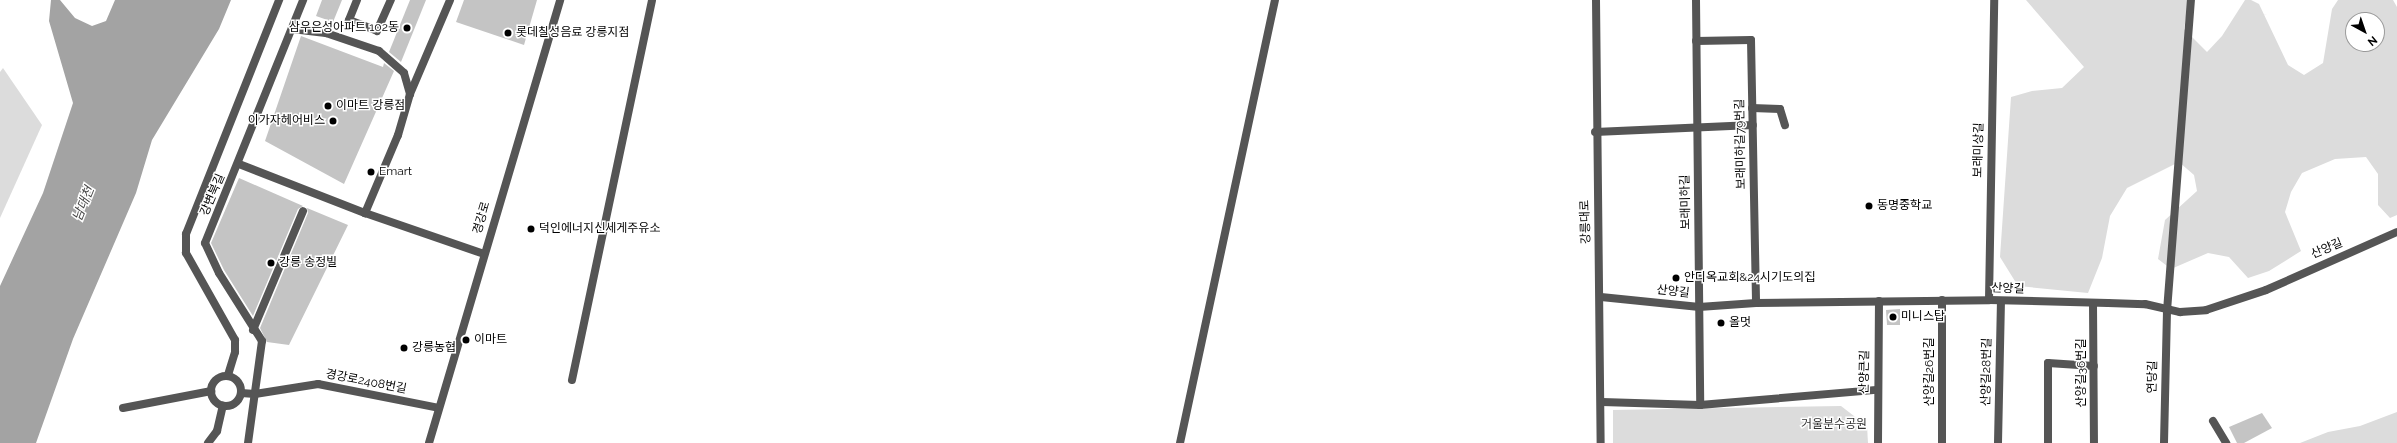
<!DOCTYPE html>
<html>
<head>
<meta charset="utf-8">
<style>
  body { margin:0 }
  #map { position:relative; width:2397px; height:443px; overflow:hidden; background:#fff; font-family:Raleway,"Noto Sans KR",sans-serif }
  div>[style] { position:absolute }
  .green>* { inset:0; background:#dcdcdc }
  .water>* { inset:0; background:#a3a3a3 }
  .building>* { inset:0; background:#c4c4c4 }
  .minor>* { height:8px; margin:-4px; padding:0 4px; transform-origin:4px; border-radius:4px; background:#555 }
  .tertiary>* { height:8px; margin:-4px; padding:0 4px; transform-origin:4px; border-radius:4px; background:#555 }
  .tertiary>.ring { margin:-4px; padding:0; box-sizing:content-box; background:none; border:8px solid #555; border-radius:50% }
  .dots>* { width:11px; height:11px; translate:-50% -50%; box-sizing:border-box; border:2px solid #fff; border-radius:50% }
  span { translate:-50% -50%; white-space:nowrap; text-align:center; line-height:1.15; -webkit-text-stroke:3px #fff; paint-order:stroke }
  .poi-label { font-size:12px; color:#000 }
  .right { translate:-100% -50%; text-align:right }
  .left { translate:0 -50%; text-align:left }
  .street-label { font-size:12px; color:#000 }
  .park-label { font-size:12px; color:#333 }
  .water-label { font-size:13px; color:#444; font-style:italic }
  .north { position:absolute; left:2345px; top:12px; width:40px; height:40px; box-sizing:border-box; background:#fff; border:1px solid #999; border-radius:50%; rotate:140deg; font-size:11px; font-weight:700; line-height:16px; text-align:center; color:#000 }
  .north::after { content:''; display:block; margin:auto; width:14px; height:18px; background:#000; clip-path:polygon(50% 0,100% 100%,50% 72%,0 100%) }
</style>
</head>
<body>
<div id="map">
  <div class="green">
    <div style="clip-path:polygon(evenodd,2026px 0,2189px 0,2184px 29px,2207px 52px,2222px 36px,2245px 0,2251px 0,2259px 4px,2288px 65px,2304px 75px,2323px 63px,2332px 9px,2338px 0,2393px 0,2397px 7px,2397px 215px,2390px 218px,2378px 205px,2378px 174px,2366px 157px,2335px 159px,2302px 173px,2291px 192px,2285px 212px,2301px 251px,2269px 271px,2248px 278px,2229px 257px,2208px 253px,2171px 269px,2158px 259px,2165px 220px,2197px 191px,2194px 175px,2179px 162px,2127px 188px,2110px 216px,2102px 258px,2088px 293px,2018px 286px,2000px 257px,2011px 97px,2032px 91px,2062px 88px,2084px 67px,2026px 0,2353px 20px,2377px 20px,2377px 44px,2353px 44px,2353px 20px)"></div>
    <div style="clip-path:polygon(3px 68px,42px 125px,0 218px,0 72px)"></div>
    <div style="clip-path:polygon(1841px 406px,1867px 426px,1868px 443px,1613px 443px,1613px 410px)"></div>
    <div style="clip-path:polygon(2397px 412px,2397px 443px,2300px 443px,2328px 432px,2360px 426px)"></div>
  </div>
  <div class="water">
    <div style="clip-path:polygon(51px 0,60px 0,75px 18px,92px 26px,106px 21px,115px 0,231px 0,219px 29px,152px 140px,136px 193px,73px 339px,36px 443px,0 443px,0 286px,43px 193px,73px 103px,49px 21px)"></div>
  </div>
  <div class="building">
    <div style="clip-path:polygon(322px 0,342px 0,333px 22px,316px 16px)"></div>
    <div style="clip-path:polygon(410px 0,426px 0,401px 62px,389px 52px)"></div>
    <div style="clip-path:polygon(464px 0,537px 0,524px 45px,456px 22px)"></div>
    <div style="clip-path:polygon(301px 36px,383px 67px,384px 63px,394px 71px,344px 184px,265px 141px)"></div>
    <div style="clip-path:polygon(239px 178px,303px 206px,298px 209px,253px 316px,224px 270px,211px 243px)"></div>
    <div style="clip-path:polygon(307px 208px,348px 225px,289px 345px,267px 342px,260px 328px,308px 213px)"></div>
    <div style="clip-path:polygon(1900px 309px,1900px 325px,1887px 325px,1886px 310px)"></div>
    <div style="clip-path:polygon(2262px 413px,2272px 428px,2244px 443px,2237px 443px,2229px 427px)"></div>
  </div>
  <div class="minor">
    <div style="left:357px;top:0;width:22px;rotate:112deg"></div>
    <div style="left:349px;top:20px;width:30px;rotate:21deg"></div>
    <div style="left:377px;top:31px;width:34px;rotate:-66deg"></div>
    <div style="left:1696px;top:0;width:405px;rotate:89.4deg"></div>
    <div style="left:292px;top:29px;width:34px;rotate:7deg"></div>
    <div style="left:326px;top:33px;width:56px;rotate:18.8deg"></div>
    <div style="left:379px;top:51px;width:33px;rotate:41deg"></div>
    <div style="left:404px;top:73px;width:22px;rotate:74deg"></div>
    <div style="left:410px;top:94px;width:43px;rotate:106.3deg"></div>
    <div style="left:398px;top:135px;width:85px;rotate:112.9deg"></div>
    <div style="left:1696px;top:41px;width:55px;rotate:-1deg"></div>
    <div style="left:1751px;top:40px;width:263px;rotate:88.9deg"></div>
    <div style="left:410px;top:94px;width:102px;rotate:-66.9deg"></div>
    <div style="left:1752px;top:108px;width:28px;rotate:2deg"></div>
    <div style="left:1780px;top:109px;width:17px;rotate:73deg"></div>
    <div style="left:1595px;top:132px;width:158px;rotate:-2.5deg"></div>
    <div style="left:239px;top:164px;width:135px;rotate:21.3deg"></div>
    <div style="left:365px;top:213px;width:126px;rotate:19deg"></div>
    <div style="left:1601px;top:297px;width:99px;rotate:5.8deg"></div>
    <div style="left:1699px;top:307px;width:57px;rotate:-4deg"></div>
    <div style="left:1756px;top:303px;width:233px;rotate:-0.7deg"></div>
    <div style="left:1989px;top:300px;width:119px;rotate:1.4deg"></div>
    <div style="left:2108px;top:303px;width:37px;rotate:2deg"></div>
    <div style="left:2145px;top:304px;width:36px;rotate:13deg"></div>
    <div style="left:2180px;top:312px;width:26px;rotate:-4deg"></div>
    <div style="left:2206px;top:310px;width:63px;rotate:-18.4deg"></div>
    <div style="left:2266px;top:290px;width:143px;rotate:-23.9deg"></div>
    <div style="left:1989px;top:300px;width:300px;rotate:-89deg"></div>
    <div style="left:2093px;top:304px;width:139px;rotate:89.6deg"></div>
    <div style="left:253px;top:330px;width:129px;rotate:-67.2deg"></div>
    <div style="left:572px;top:380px;width:388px;rotate:-78.1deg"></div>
    <div style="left:241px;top:393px;width:14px;rotate:4deg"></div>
    <div style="left:255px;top:394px;width:64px;rotate:-9deg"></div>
    <div style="left:318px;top:384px;width:123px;rotate:11.2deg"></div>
    <div style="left:1602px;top:402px;width:98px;rotate:1.8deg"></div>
    <div style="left:1700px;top:405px;width:177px;rotate:-4.9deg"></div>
    <div style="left:123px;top:408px;width:90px;rotate:-10.9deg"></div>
    <div style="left:2213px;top:421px;width:26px;rotate:59deg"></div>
    <div style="left:248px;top:443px;width:103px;rotate:-82.2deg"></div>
    <div style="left:262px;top:341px;width:80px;rotate:-122.3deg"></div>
    <div style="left:219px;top:273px;width:33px;rotate:-115deg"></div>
    <div style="left:205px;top:243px;width:262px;rotate:-68deg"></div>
    <div style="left:1180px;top:443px;width:453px;rotate:-77.9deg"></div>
    <div style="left:1878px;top:443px;width:142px;rotate:-89.6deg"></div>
    <div style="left:1942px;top:443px;width:143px;rotate:-90deg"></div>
    <div style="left:1998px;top:443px;width:142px;rotate:-88.8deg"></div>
    <div style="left:2048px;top:443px;width:80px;rotate:-90deg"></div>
    <div style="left:2048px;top:363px;width:46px;rotate:3.7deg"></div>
    <div style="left:2164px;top:443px;width:132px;rotate:-88.7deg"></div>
    <div style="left:2167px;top:311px;width:312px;rotate:-85.6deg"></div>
  </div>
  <div class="tertiary">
    <div style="left:1596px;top:0;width:443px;rotate:89.4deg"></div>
    <div style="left:228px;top:375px;width:24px;rotate:-73deg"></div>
    <div style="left:235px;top:352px;width:12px;rotate:-90deg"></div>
    <div style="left:235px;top:340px;width:100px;rotate:-119.4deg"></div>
    <div style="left:186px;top:253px;width:19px;rotate:-90deg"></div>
    <div style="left:186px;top:234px;width:252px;rotate:-68.3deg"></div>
    <div class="ring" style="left:211px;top:376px;width:22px;height:22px"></div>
    <div style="left:208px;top:443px;width:15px;rotate:-53deg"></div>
    <div style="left:217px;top:431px;width:26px;rotate:-77deg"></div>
    <div style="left:429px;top:443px;width:462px;rotate:-73.5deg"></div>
  </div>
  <div class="dots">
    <div style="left:407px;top:28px;background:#000"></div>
    <div style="left:508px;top:33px;background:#000"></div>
    <div style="left:328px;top:106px;background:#000"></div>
    <div style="left:333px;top:121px;background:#000"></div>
    <div style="left:371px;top:172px;background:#000"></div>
    <div style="left:1869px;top:206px;background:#000"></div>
    <div style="left:531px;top:229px;background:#000"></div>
    <div style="left:271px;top:263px;background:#000"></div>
    <div style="left:1676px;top:278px;background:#000"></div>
    <div style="left:1893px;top:317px;background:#000"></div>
    <div style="left:1721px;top:323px;background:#000"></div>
    <div style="left:466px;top:340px;background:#000"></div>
    <div style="left:404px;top:348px;background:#000"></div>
  </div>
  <div class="poi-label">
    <span class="right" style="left:399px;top:28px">삼우은성아파트 102동</span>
    <span class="left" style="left:516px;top:33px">롯데칠성음료 강릉지점</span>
    <span class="left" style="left:336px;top:106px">이마트 강릉점</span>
    <span class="right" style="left:325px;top:121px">이가자헤어비스</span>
    <span class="left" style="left:379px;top:172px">Emart</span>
    <span class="left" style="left:1877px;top:206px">동명중학교</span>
    <span class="left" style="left:539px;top:229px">덕인에너지신세게주유소</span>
    <span class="left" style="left:279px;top:263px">강릉 송정빌</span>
    <span class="left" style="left:1684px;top:278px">안디옥교회&amp;24시기도의집</span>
    <span class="left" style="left:1901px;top:317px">미니스탑</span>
    <span class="left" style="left:1729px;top:323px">올멋</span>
    <span class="left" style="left:474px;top:340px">이마트</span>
    <span class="left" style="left:412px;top:348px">강릉농협</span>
  </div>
  <div class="street-label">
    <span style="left:1741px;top:144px;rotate:-91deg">보래미하길79번길</span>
    <span style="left:1979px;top:150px;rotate:-89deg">보래미상길</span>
    <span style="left:213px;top:195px;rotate:-67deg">강변북길</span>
    <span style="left:1686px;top:202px;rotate:-91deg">보래미하길</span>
    <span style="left:482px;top:218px;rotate:-74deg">경강로</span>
    <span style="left:1586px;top:222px;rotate:-92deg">강릉대로</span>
    <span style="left:2327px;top:249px;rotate:-23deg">산양길</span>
    <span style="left:2008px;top:289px;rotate:2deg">산양길</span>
    <span style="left:1673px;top:292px;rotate:6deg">산양길</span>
    <span style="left:1865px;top:372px;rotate:-89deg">산양큰길</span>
    <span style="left:1930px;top:372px;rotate:-90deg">산양길26번길</span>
    <span style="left:1987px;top:372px;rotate:-89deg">산양길28번길</span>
    <span style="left:2082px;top:373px;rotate:-90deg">산양길36번길</span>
    <span style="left:2153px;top:377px;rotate:-89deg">연당길</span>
    <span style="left:366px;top:382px;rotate:11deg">경강로2408번길</span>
  </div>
  <div class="park-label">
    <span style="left:1834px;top:425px">거울분수공원</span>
  </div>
  <div class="water-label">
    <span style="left:84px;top:204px;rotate:-68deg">남대천</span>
  </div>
  <div class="north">N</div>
</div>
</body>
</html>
